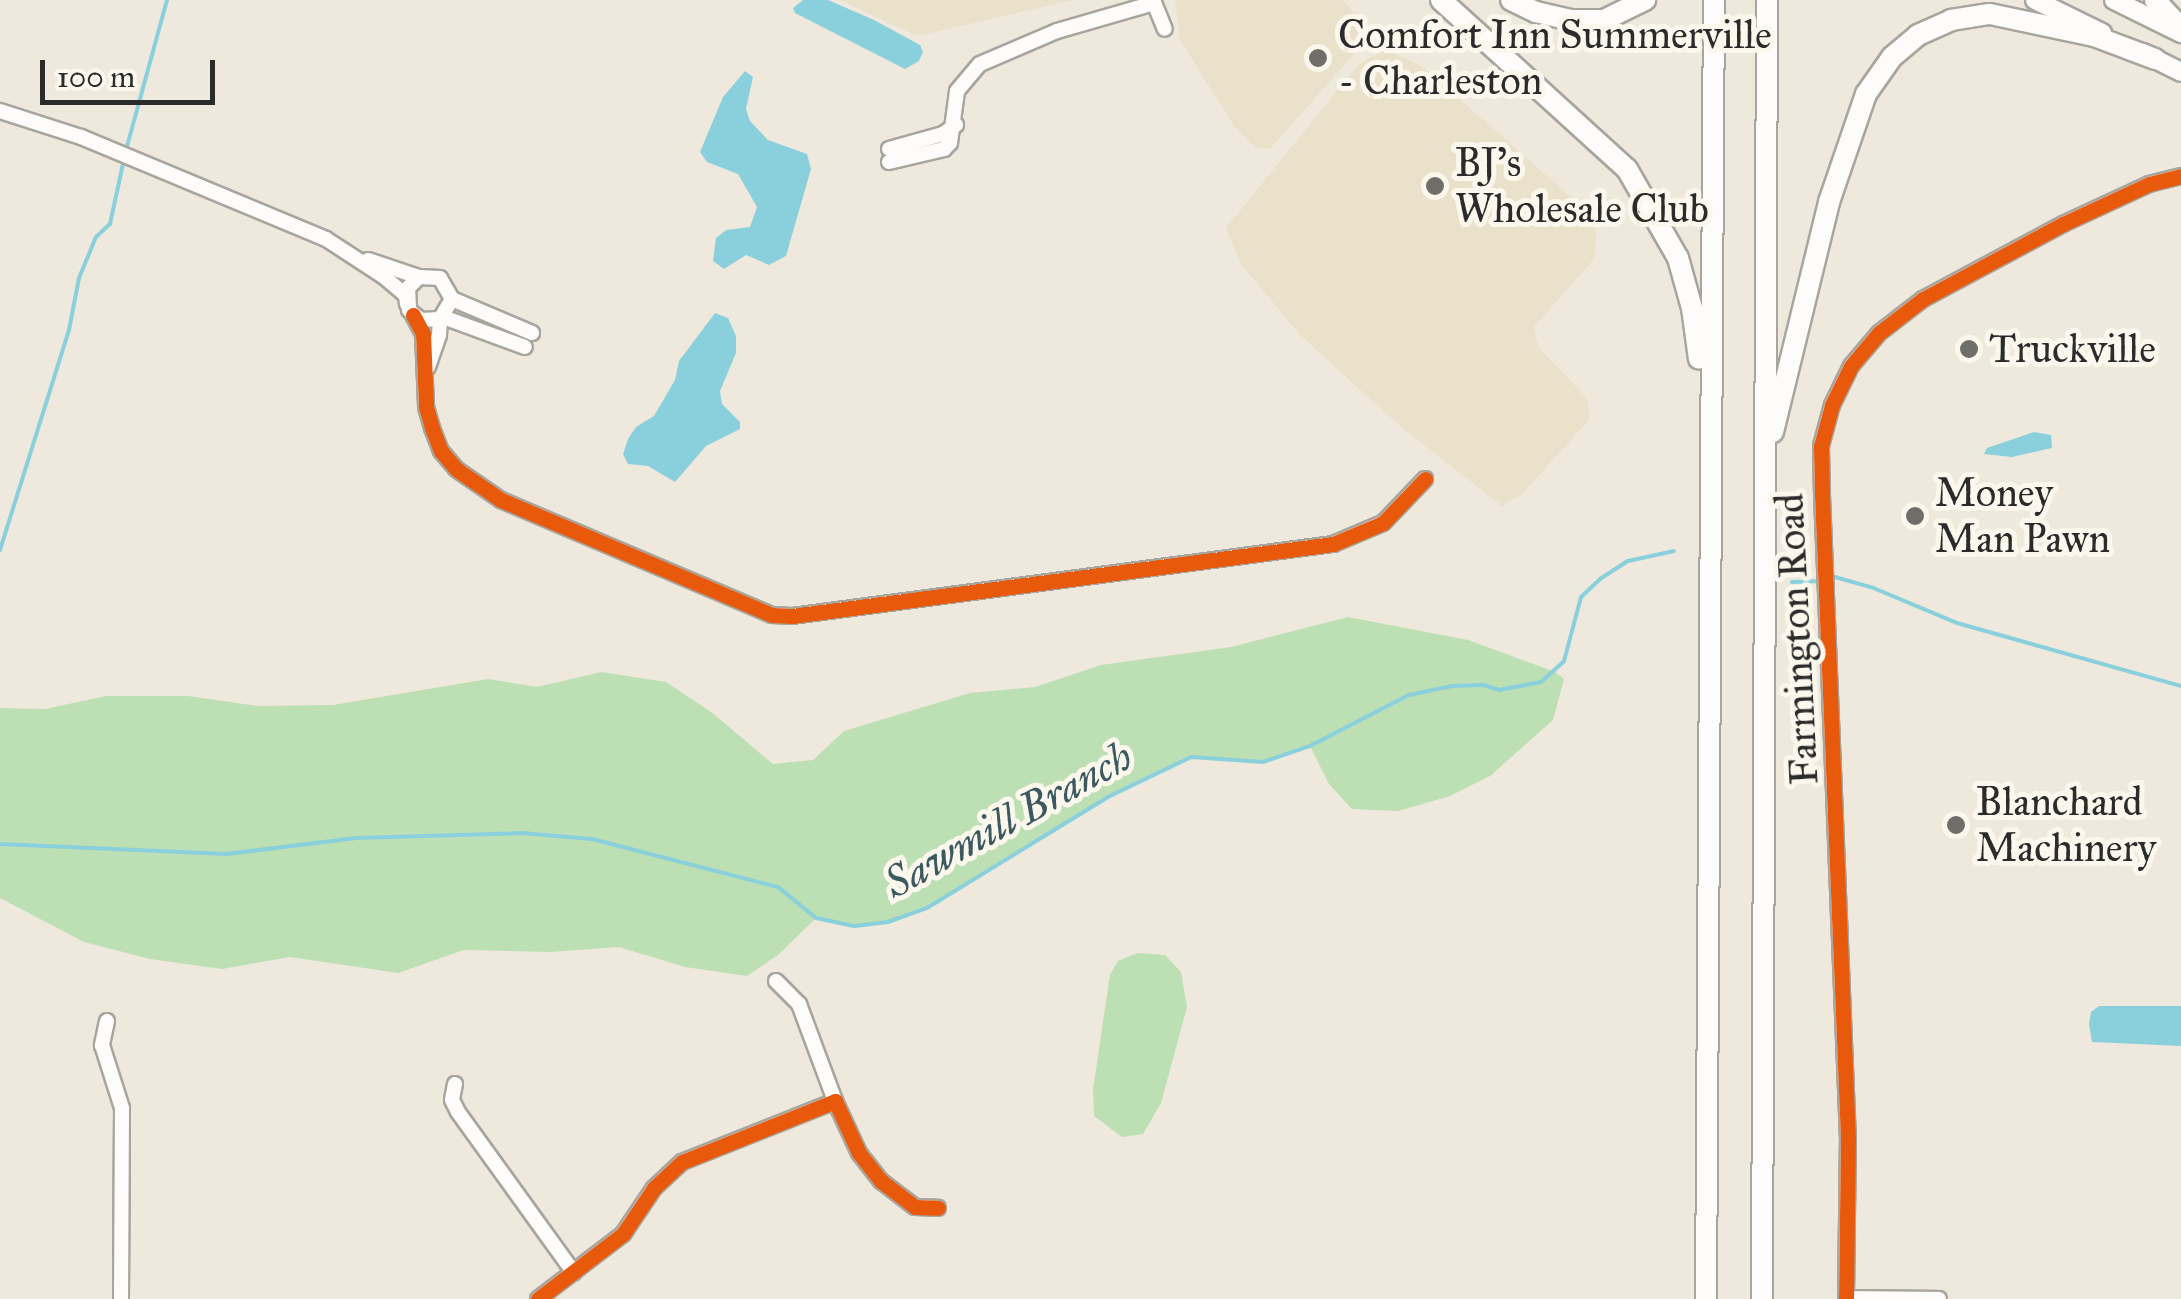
<!DOCTYPE html>
<html>
<head>
<meta charset="utf-8">
<style>
  body { margin:0 }
  #map { position:relative; width:2181px; height:1299px; overflow:hidden; background:#efe9dd; font-family:"IM FELL Great Primer",serif }
  div>[style] { position:absolute }
  .built>* { inset:0; background:#e9e1ca }
  .green>* { inset:0; background:#bcdfb3 }
  .water>* { inset:0; background:#8ad0dc }
  .stream>* { height:4px; margin:-2px; padding:0 2px; transform-origin:2px; border-radius:2px; background:#8ad0dc }
  .roads { filter:drop-shadow(2px 0 #a8a59e) drop-shadow(-2px 0 #a8a59e) drop-shadow(0 2px #a8a59e) drop-shadow(0 -2px #a8a59e) }
  .minor>* { height:14px; margin:-7px; padding:0 7px; transform-origin:7px; border-radius:7px; background:#fdfcfa }
  .major>* { height:18px; margin:-9px; padding:0 9px; transform-origin:9px; border-radius:9px; background:#fdfcfa }
  .highway>* { height:20px; margin:-10px; padding:0 10px; transform-origin:10px; border-radius:10px; background:#fdfcfa }
  .cycleway>* { height:15px; margin:-7.5px; padding:0 7.5px; transform-origin:7.5px; border-radius:7.5px; background:#e8590c }
  .dots>* { width:28px; height:28px; translate:-50% -50%; box-sizing:border-box; border:5px solid #fbf7ec; border-radius:50% }
  span { translate:-50% -50%; white-space:nowrap; text-align:center; line-height:1.15; -webkit-text-stroke:10px #fbf7ec; paint-order:stroke }
  .poi-label { font-size:40px; color:#2b2b2b }
  .left { translate:0 -50%; text-align:left }
  .street-label { font-size:40px; color:#2b2b2b }
  .water-label { font-size:42px; color:#3b5a60; font-style:italic }
  .scale { position:absolute; left:40px; top:60px; width:175px; height:45px; box-sizing:border-box; border:5px solid #2b2b2b; border-top:0; padding-left:12px; font-size:30px; line-height:35px; white-space:nowrap; color:#2b2b2b; -webkit-text-stroke:8px #fbf7ec; paint-order:stroke }
</style>
</head>
<body>
<div id="map">
  <div class="built">
    <div style="clip-path:polygon(840px 0,1073px 0,917px 36px)"></div>
    <div style="clip-path:polygon(1175px 0,1343px 0,1372px 34px,1270px 149px,1256px 148px,1234px 126px,1180px 40px)"></div>
    <div style="clip-path:polygon(1385px 49px,1422px 66px,1589px 213px,1596px 235px,1595px 258px,1534px 327px,1538px 347px,1588px 399px,1589px 420px,1521px 495px,1502px 506px,1401px 427px,1300px 335px,1240px 263px,1226px 228px,1357px 66px)"></div>
  </div>
  <div class="green">
    <div style="clip-path:polygon(1348px 617px,1468px 640px,1555px 672px,1564px 679px,1553px 720px,1490px 776px,1450px 796px,1398px 811px,1352px 809px,1329px 784px,1310px 746px,1263px 762px,1191px 757px,1108px 797px,927px 908px,888px 922px,855px 926px,816px 918px,778px 955px,747px 976px,685px 967px,619px 947px,550px 952px,464px 950px,398px 973px,290px 957px,222px 969px,150px 959px,84px 942px,0 898px,0 708px,45px 709px,106px 696px,188px 696px,258px 706px,333px 705px,488px 679px,537px 687px,601px 672px,666px 682px,711px 712px,773px 764px,813px 760px,844px 731px,970px 693px,1035px 687px,1101px 665px,1231px 647px)"></div>
    <div style="clip-path:polygon(1137px 953px,1165px 955px,1181px 972px,1187px 1007px,1161px 1103px,1143px 1134px,1122px 1137px,1094px 1116px,1093px 1089px,1110px 975px,1118px 961px)"></div>
  </div>
  <div class="water">
    <div style="clip-path:polygon(803px 0,828px 0,874px 20px,920px 45px,923px 52px,919px 61px,905px 69px,795px 13px,793px 8px)"></div>
    <div style="clip-path:polygon(745px 71px,753px 77px,746px 109px,750px 121px,768px 140px,807px 154px,811px 169px,786px 256px,769px 265px,746px 255px,724px 269px,713px 261px,716px 238px,726px 230px,750px 227px,757px 207px,738px 174px,707px 162px,700px 152px,723px 97px)"></div>
    <div style="clip-path:polygon(715px 313px,728px 318px,736px 336px,736px 353px,720px 391px,722px 404px,740px 422px,740px 429px,706px 446px,675px 482px,648px 466px,628px 464px,623px 454px,628px 439px,636px 427px,654px 416px,675px 380px,679px 361px)"></div>
    <div style="clip-path:polygon(2034px 432px,2051px 435px,2052px 448px,2012px 457px,1984px 454px,1987px 448px)"></div>
    <div style="clip-path:polygon(2099px 1006px,2181px 1006px,2181px 1046px,2092px 1042px,2089px 1024px,2091px 1012px)"></div>
  </div>
  <div class="stream">
    <div style="left:126px;top:150px;width:156px;rotate:-74.7deg"></div>
    <div style="left:0;top:550px;width:231px;rotate:-72.6deg"></div>
    <div style="left:69px;top:330px;width:53px;rotate:-79.1deg"></div>
    <div style="left:79px;top:278px;width:44px;rotate:-67.5deg"></div>
    <div style="left:96px;top:237px;width:19px;rotate:-43deg"></div>
    <div style="left:110px;top:224px;width:66px;rotate:-77.8deg"></div>
    <div style="left:1835px;top:577px;width:37px;rotate:16deg"></div>
    <div style="left:1871px;top:587px;width:93px;rotate:22.7deg"></div>
    <div style="left:1957px;top:623px;width:233px;rotate:15.7deg"></div>
    <div style="left:1792px;top:582px;width:24px;rotate:-2deg"></div>
    <div style="left:0;top:844px;width:227px;rotate:2.5deg"></div>
    <div style="left:227px;top:854px;width:130px;rotate:-7.1deg"></div>
    <div style="left:356px;top:838px;width:166px;rotate:-1.7deg"></div>
    <div style="left:522px;top:833px;width:70px;rotate:4.9deg"></div>
    <div style="left:592px;top:839px;width:192px;rotate:14.5deg"></div>
    <div style="left:778px;top:887px;width:49px;rotate:39.2deg"></div>
    <div style="left:816px;top:918px;width:40px;rotate:12deg"></div>
    <div style="left:855px;top:926px;width:33px;rotate:-7deg"></div>
    <div style="left:888px;top:922px;width:41px;rotate:-19.7deg"></div>
    <div style="left:927px;top:908px;width:212px;rotate:-31.5deg"></div>
    <div style="left:1108px;top:797px;width:92px;rotate:-25.7deg"></div>
    <div style="left:1191px;top:757px;width:72px;rotate:4deg"></div>
    <div style="left:1263px;top:762px;width:50px;rotate:-18.8deg"></div>
    <div style="left:1310px;top:746px;width:111px;rotate:-27.3deg"></div>
    <div style="left:1409px;top:695px;width:44px;rotate:-11.8deg"></div>
    <div style="left:1452px;top:686px;width:31px;rotate:-2deg"></div>
    <div style="left:1483px;top:685px;width:17px;rotate:17deg"></div>
    <div style="left:1499px;top:690px;width:43px;rotate:-10.8deg"></div>
    <div style="left:1541px;top:682px;width:31px;rotate:-42deg"></div>
    <div style="left:1564px;top:661px;width:66px;rotate:-75.1deg"></div>
    <div style="left:1581px;top:597px;width:26px;rotate:-43deg"></div>
    <div style="left:1600px;top:579px;width:33px;rotate:-33deg"></div>
    <div style="left:1628px;top:561px;width:47px;rotate:-12.3deg"></div>
  </div>
  <div class="roads">
    <div class="minor">
      <div style="left:1153px;top:0;width:31px;rotate:68deg"></div>
      <div style="left:0;top:111px;width:85px;rotate:17.8deg"></div>
      <div style="left:81px;top:137px;width:265px;rotate:22.6deg"></div>
      <div style="left:326px;top:239px;width:68px;rotate:33deg"></div>
      <div style="left:383px;top:276px;width:30px;rotate:40deg"></div>
      <div style="left:406px;top:295px;width:9px;rotate:84deg"></div>
      <div style="left:889px;top:149px;width:56px;rotate:-15.5deg"></div>
      <div style="left:943px;top:134px;width:16px;rotate:-35deg"></div>
      <div style="left:889px;top:162px;width:57px;rotate:-13.3deg"></div>
      <div style="left:944px;top:149px;width:8px;rotate:-45deg"></div>
      <div style="left:950px;top:143px;width:52px;rotate:-82.3deg"></div>
      <div style="left:957px;top:91px;width:35px;rotate:-50deg"></div>
      <div style="left:980px;top:64px;width:84px;rotate:-23.2deg"></div>
      <div style="left:1057px;top:31px;width:101px;rotate:-16.1deg"></div>
      <div style="left:368px;top:260px;width:54px;rotate:18.4deg"></div>
      <div style="left:452px;top:299px;width:87px;rotate:23deg"></div>
      <div style="left:413px;top:315px;width:21px;rotate:62deg"></div>
      <div style="left:423px;top:334px;width:73px;rotate:87.6deg"></div>
      <div style="left:426px;top:407px;width:22px;rotate:74deg"></div>
      <div style="left:432px;top:428px;width:25px;rotate:69deg"></div>
      <div style="left:441px;top:451px;width:23px;rotate:50deg"></div>
      <div style="left:456px;top:469px;width:55px;rotate:34.6deg"></div>
      <div style="left:501px;top:500px;width:294px;rotate:23deg"></div>
      <div style="left:772px;top:615px;width:20px;rotate:3deg"></div>
      <div style="left:792px;top:616px;width:546px;rotate:-7.58deg"></div>
      <div style="left:1333px;top:544px;width:54px;rotate:-22.8deg"></div>
      <div style="left:1383px;top:523px;width:61px;rotate:-46.3deg"></div>
      <div style="left:443px;top:317px;width:87px;rotate:20.1deg"></div>
      <div style="left:428px;top:367px;width:34px;rotate:-71deg"></div>
      <div style="left:439px;top:335px;width:16px;rotate:-86deg"></div>
      <div style="left:440px;top:319px;width:23px;rotate:-59deg"></div>
      <div style="left:452px;top:299px;width:24px;rotate:-120deg"></div>
      <div style="left:440px;top:278px;width:21px;rotate:-177deg"></div>
      <div style="left:419px;top:277px;width:16px;rotate:135deg"></div>
      <div style="left:408px;top:288px;width:22px;rotate:87deg"></div>
      <div style="left:409px;top:310px;width:16px;rotate:40deg"></div>
      <div style="left:421px;top:320px;width:19px;rotate:-3deg"></div>
      <div style="left:776px;top:981px;width:33px;rotate:45deg"></div>
      <div style="left:799px;top:1004px;width:103px;rotate:69.6deg"></div>
      <div style="left:107px;top:1021px;width:25px;rotate:102deg"></div>
      <div style="left:102px;top:1045px;width:66px;rotate:72.4deg"></div>
      <div style="left:122px;top:1108px;width:191px;rotate:90.3deg"></div>
      <div style="left:455px;top:1084px;width:16px;rotate:101deg"></div>
      <div style="left:452px;top:1100px;width:13px;rotate:63deg"></div>
      <div style="left:458px;top:1112px;width:198px;rotate:54.2deg"></div>
      <div style="left:1846px;top:1298px;width:93px;rotate:0.6deg"></div>
      <div style="left:538px;top:1299px;width:107px;rotate:-37.4deg"></div>
      <div style="left:623px;top:1234px;width:55px;rotate:-56deg"></div>
      <div style="left:654px;top:1188px;width:38px;rotate:-43deg"></div>
      <div style="left:682px;top:1162px;width:165px;rotate:-21.7deg"></div>
      <div style="left:835px;top:1101px;width:57px;rotate:65.2deg"></div>
      <div style="left:859px;top:1153px;width:36px;rotate:52deg"></div>
      <div style="left:881px;top:1181px;width:43px;rotate:37.4deg"></div>
      <div style="left:915px;top:1207px;width:23px;rotate:2deg"></div>
      <div style="left:1846px;top:1299px;width:159px;rotate:-89.3deg"></div>
      <div style="left:1848px;top:1140px;width:646px;rotate:-92.31deg"></div>
      <div style="left:1822px;top:495px;width:49px;rotate:-91.2deg"></div>
      <div style="left:1821px;top:446px;width:42px;rotate:-75deg"></div>
      <div style="left:1832px;top:405px;width:43px;rotate:-64deg"></div>
      <div style="left:1851px;top:366px;width:43px;rotate:-49.7deg"></div>
      <div style="left:1879px;top:333px;width:56px;rotate:-37.7deg"></div>
      <div style="left:1923px;top:299px;width:159px;rotate:-28.2deg"></div>
      <div style="left:2063px;top:224px;width:95px;rotate:-24.9deg"></div>
      <div style="left:2149px;top:184px;width:33px;rotate:-14deg"></div>
    </div>
    <div class="major">
      <div style="left:2035px;top:0;width:75px;rotate:26.2deg"></div>
      <div style="left:2114px;top:0;width:75px;rotate:26.2deg"></div>
      <div style="left:2143px;top:53px;width:42px;rotate:26.6deg"></div>
    </div>
    <div class="highway">
      <div style="left:1441px;top:0;width:251px;rotate:42.3deg"></div>
      <div style="left:1627px;top:169px;width:103px;rotate:60.2deg"></div>
      <div style="left:1678px;top:258px;width:52px;rotate:74.4deg"></div>
      <div style="left:1692px;top:308px;width:51px;rotate:82.2deg"></div>
      <div style="left:1511px;top:0;width:28px;rotate:26deg"></div>
      <div style="left:1536px;top:12px;width:37px;rotate:13deg"></div>
      <div style="left:1572px;top:20px;width:32px"></div>
      <div style="left:1604px;top:20px;width:46px;rotate:-26deg"></div>
      <div style="left:2155px;top:0;width:38px;rotate:47deg"></div>
      <div style="left:1773px;top:432px;width:237px;rotate:-76.3deg"></div>
      <div style="left:1829px;top:202px;width:114px;rotate:-71.1deg"></div>
      <div style="left:1866px;top:94px;width:45px;rotate:-54.9deg"></div>
      <div style="left:1892px;top:57px;width:34px;rotate:-40deg"></div>
      <div style="left:1918px;top:35px;width:36px;rotate:-24deg"></div>
      <div style="left:1951px;top:20px;width:39px;rotate:-9deg"></div>
      <div style="left:1990px;top:14px;width:106px;rotate:11.9deg"></div>
      <div style="left:2094px;top:36px;width:65px;rotate:20.7deg"></div>
      <div style="left:1706px;top:1299px;width:1299px;rotate:-89.65deg"></div>
      <div style="left:1762px;top:1299px;width:1299px;rotate:-89.78deg"></div>
    </div>
  </div>
  <div class="cycleway">
    <div style="left:413px;top:315px;width:21px;rotate:62deg"></div>
    <div style="left:423px;top:334px;width:73px;rotate:87.6deg"></div>
    <div style="left:426px;top:407px;width:22px;rotate:74deg"></div>
    <div style="left:432px;top:428px;width:25px;rotate:69deg"></div>
    <div style="left:441px;top:451px;width:23px;rotate:50deg"></div>
    <div style="left:456px;top:469px;width:55px;rotate:34.6deg"></div>
    <div style="left:501px;top:500px;width:294px;rotate:23deg"></div>
    <div style="left:772px;top:615px;width:20px;rotate:3deg"></div>
    <div style="left:792px;top:616px;width:546px;rotate:-7.58deg"></div>
    <div style="left:1333px;top:544px;width:54px;rotate:-22.8deg"></div>
    <div style="left:1383px;top:523px;width:61px;rotate:-46.3deg"></div>
    <div style="left:538px;top:1299px;width:107px;rotate:-37.4deg"></div>
    <div style="left:623px;top:1234px;width:55px;rotate:-56deg"></div>
    <div style="left:654px;top:1188px;width:38px;rotate:-43deg"></div>
    <div style="left:682px;top:1162px;width:165px;rotate:-21.7deg"></div>
    <div style="left:835px;top:1101px;width:57px;rotate:65.2deg"></div>
    <div style="left:859px;top:1153px;width:36px;rotate:52deg"></div>
    <div style="left:881px;top:1181px;width:43px;rotate:37.4deg"></div>
    <div style="left:915px;top:1207px;width:23px;rotate:2deg"></div>
    <div style="left:1846px;top:1299px;width:159px;rotate:-89.3deg"></div>
    <div style="left:1848px;top:1140px;width:646px;rotate:-92.31deg"></div>
    <div style="left:1822px;top:495px;width:49px;rotate:-91.2deg"></div>
    <div style="left:1821px;top:446px;width:42px;rotate:-75deg"></div>
    <div style="left:1832px;top:405px;width:43px;rotate:-64deg"></div>
    <div style="left:1851px;top:366px;width:43px;rotate:-49.7deg"></div>
    <div style="left:1879px;top:333px;width:56px;rotate:-37.7deg"></div>
    <div style="left:1923px;top:299px;width:159px;rotate:-28.2deg"></div>
    <div style="left:2063px;top:224px;width:95px;rotate:-24.9deg"></div>
    <div style="left:2149px;top:184px;width:33px;rotate:-14deg"></div>
  </div>
  <div class="dots">
    <div style="left:1318px;top:58px;background:#706e69"></div>
    <div style="left:1435px;top:186px;background:#706e69"></div>
    <div style="left:1969px;top:349px;background:#706e69"></div>
    <div style="left:1915px;top:516px;background:#706e69"></div>
    <div style="left:1956px;top:825px;background:#706e69"></div>
  </div>
  <div class="poi-label">
    <span class="left" style="left:1338px;top:58px">Comfort Inn Summerville<br>- Charleston</span>
    <span class="left" style="left:1455px;top:186px">BJ's<br>Wholesale Club</span>
    <span class="left" style="left:1989px;top:349px">Truckville</span>
    <span class="left" style="left:1935px;top:516px">Money<br>Man Pawn</span>
    <span class="left" style="left:1976px;top:825px">Blanchard<br>Machinery</span>
  </div>
  <div class="street-label">
    <span style="left:1797px;top:639px;rotate:-93deg">Farmington Road</span>
  </div>
  <div class="water-label">
    <span style="left:1008px;top:820px;rotate:-29deg">Sawmill Branch</span>
  </div>
  <div class="scale">100 m</div>
</div>
</body>
</html>
